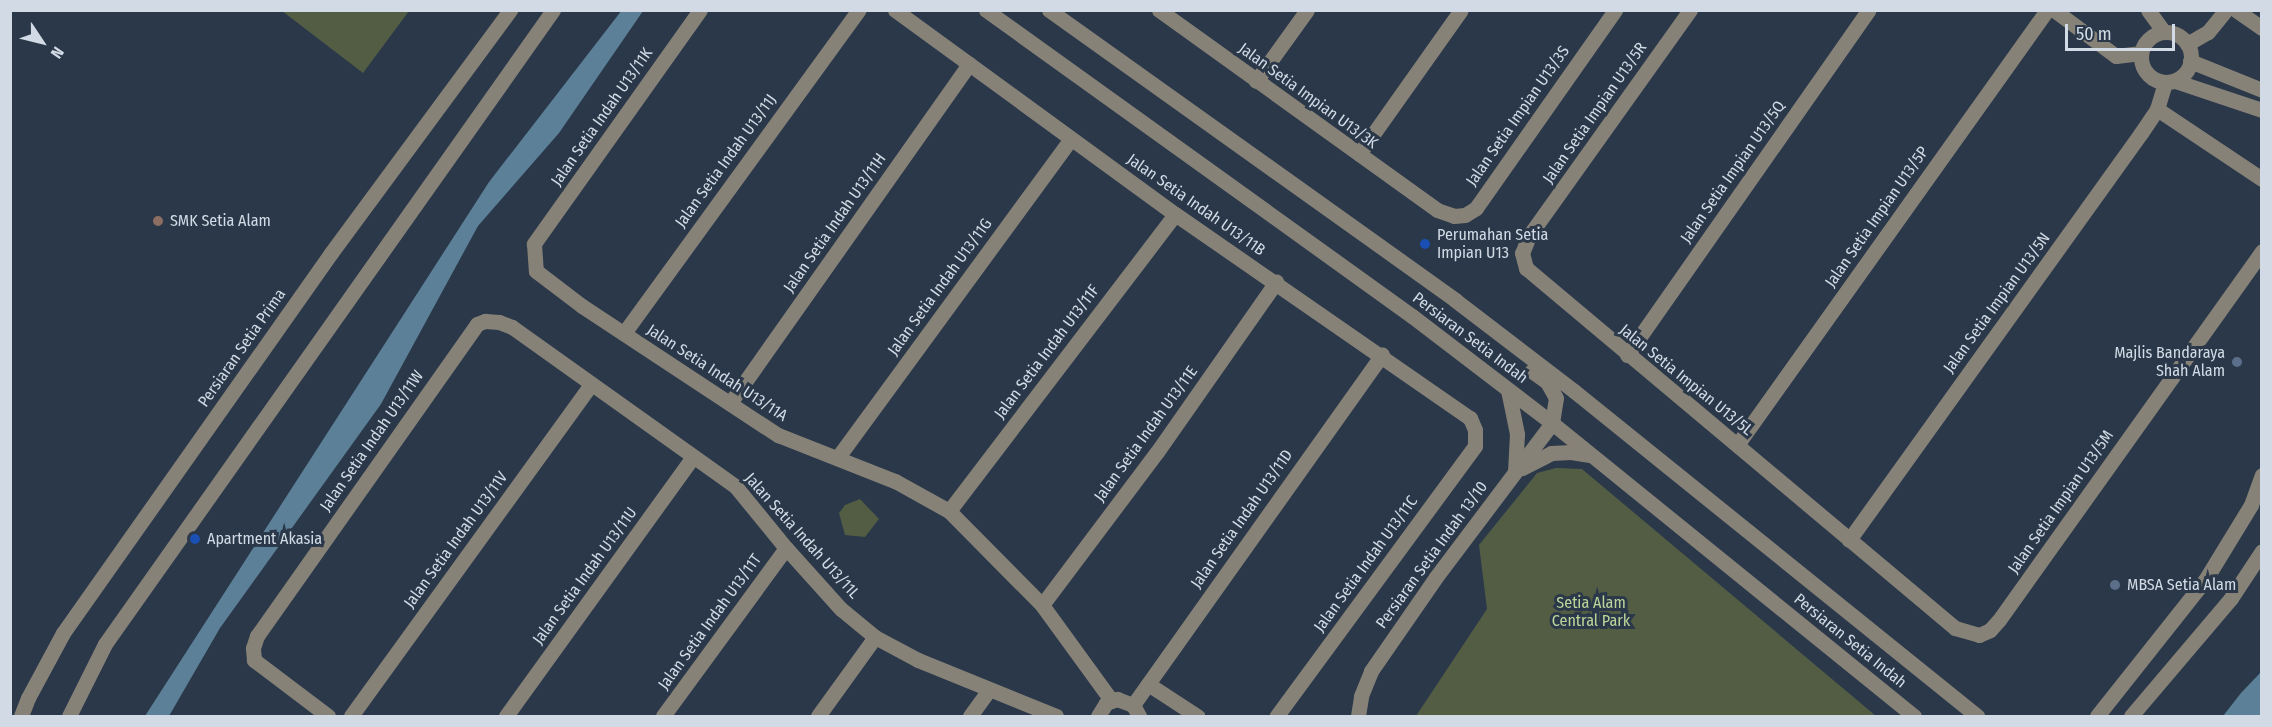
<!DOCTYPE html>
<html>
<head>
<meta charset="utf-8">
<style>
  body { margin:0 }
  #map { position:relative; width:2272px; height:727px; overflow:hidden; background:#2a3849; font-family:"Fira Sans Condensed",sans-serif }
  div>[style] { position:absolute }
  .green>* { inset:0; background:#525d44 }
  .water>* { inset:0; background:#5c8098 }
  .minor>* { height:15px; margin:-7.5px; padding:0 7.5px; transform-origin:7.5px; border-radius:7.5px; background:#878278 }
  .minor>.ring { margin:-7.5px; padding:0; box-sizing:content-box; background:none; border:15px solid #878278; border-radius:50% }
  .dots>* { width:16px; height:16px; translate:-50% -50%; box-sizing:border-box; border:3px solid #2a3849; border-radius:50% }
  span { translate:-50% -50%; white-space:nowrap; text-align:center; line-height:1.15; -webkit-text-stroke:6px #2a3849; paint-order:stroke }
  .street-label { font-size:16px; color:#d2dbe5 }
  .poi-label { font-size:16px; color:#d2dbe5 }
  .left { translate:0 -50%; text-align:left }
  .right { translate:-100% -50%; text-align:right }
  .park-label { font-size:16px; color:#bbd599 }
  .frame { position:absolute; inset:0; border:12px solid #d2dbe5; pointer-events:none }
  .north { position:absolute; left:12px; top:12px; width:60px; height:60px; -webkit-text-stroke:4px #2a3849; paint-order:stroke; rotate:125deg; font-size:16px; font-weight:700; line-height:24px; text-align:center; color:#d2dbe5 }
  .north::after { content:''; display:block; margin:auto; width:21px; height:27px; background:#d2dbe5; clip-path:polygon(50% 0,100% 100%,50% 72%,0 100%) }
  .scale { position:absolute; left:2065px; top:24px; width:110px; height:27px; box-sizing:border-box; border:3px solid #d2dbe5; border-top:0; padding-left:8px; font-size:18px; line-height:21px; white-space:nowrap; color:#d2dbe5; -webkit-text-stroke:4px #2a3849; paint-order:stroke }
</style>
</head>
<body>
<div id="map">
  <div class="green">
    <div style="clip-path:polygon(282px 11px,282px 10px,409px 11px,363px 73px)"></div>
    <div style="clip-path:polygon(1556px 468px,1582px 469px,1876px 716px,1416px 716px,1487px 609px,1479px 545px,1537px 473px)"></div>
    <div style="clip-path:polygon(860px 499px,879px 519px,865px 537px,845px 535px,839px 513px,845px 505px)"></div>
  </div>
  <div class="water">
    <div style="clip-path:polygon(622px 10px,643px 11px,559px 133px,478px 226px,381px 404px,220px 628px,169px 716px,145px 716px,489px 182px)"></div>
    <div style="clip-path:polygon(2261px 672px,2261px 716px,2223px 716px,2241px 693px)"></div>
  </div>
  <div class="minor">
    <div style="left:700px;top:10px;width:287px;rotate:125.4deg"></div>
    <div style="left:534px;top:244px;width:27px;rotate:86deg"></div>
    <div style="left:536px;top:271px;width:58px;rotate:37.3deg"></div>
    <div style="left:582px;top:306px;width:235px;rotate:33.4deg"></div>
    <div style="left:778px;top:435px;width:126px;rotate:21.5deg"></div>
    <div style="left:895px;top:481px;width:62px;rotate:29.1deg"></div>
    <div style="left:949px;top:511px;width:132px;rotate:45.3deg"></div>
    <div style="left:1042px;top:605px;width:117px;rotate:54deg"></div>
    <div style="left:895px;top:10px;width:346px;rotate:36.1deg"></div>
    <div style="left:1175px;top:214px;width:359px;rotate:34.7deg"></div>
    <div style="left:1470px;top:418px;width:13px;rotate:67deg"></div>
    <div style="left:1475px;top:430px;width:16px;rotate:90deg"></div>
    <div style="left:1475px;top:446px;width:335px;rotate:126.3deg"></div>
    <div style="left:986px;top:10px;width:525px;rotate:35.69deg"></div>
    <div style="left:1412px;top:316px;width:176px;rotate:37.4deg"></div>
    <div style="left:1552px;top:423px;width:466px;rotate:39deg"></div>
    <div style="left:1049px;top:10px;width:499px;rotate:35.5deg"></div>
    <div style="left:1455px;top:300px;width:150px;rotate:37.4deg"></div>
    <div style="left:1574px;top:391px;width:518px;rotate:38.88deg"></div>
    <div style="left:1159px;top:10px;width:342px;rotate:35.7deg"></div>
    <div style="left:1437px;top:210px;width:18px;rotate:19deg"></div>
    <div style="left:1454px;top:216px;width:11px;rotate:-5deg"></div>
    <div style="left:1465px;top:215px;width:13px;rotate:-32deg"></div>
    <div style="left:1476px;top:208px;width:242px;rotate:-54.9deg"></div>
    <div style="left:1690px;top:10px;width:277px;rotate:125.5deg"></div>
    <div style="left:1529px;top:236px;width:18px;rotate:112deg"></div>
    <div style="left:1522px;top:253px;width:16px;rotate:75deg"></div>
    <div style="left:1526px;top:268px;width:560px;rotate:40deg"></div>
    <div style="left:1955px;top:628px;width:25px;rotate:16deg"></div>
    <div style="left:1979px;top:635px;width:12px;rotate:-24deg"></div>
    <div style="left:1990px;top:630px;width:13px;rotate:-48deg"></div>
    <div style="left:1999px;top:620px;width:453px;rotate:-54.5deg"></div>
    <div style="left:2054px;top:10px;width:77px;rotate:36.6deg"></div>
    <div style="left:2116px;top:56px;width:25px;rotate:-7deg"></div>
    <div style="left:2148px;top:10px;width:27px;rotate:54deg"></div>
    <div style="left:2236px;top:10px;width:32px;rotate:35deg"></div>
    <div class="ring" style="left:2141px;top:32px;width:35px;height:35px"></div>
    <div style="left:2187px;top:44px;width:24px;rotate:-30deg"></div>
    <div style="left:2208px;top:32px;width:28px;rotate:-51deg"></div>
    <div style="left:2190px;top:61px;width:78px;rotate:21.9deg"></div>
    <div style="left:1256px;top:81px;width:87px;rotate:-54.3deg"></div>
    <div style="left:2175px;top:81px;width:92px;rotate:18.4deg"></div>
    <div style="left:2157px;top:109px;width:126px;rotate:33.7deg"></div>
    <div style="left:1359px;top:154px;width:176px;rotate:-54.7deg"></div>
    <div style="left:624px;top:333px;width:399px;rotate:-54deg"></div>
    <div style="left:1627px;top:355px;width:421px;rotate:-55deg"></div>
    <div style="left:1508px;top:390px;width:45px;rotate:78.4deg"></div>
    <div style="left:1517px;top:434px;width:36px;rotate:93deg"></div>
    <div style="left:730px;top:403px;width:415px;rotate:-54.8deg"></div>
    <div style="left:1737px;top:445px;width:534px;rotate:-54.52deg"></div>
    <div style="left:838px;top:457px;width:394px;rotate:-53.8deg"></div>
    <div style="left:1522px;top:468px;width:33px;rotate:-27deg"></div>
    <div style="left:1551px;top:453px;width:20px;rotate:-3deg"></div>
    <div style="left:1571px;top:452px;width:19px;rotate:9deg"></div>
    <div style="left:949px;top:511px;width:373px;rotate:-52.7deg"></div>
    <div style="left:1849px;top:540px;width:501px;rotate:-54.34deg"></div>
    <div style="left:2141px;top:133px;width:29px;rotate:-56deg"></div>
    <div style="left:2157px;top:109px;width:28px;rotate:-73deg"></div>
    <div style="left:1042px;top:605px;width:191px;rotate:-53.1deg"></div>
    <div style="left:1157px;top:452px;width:208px;rotate:-55deg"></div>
    <div style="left:1148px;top:684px;width:59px;rotate:33.1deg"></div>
    <div style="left:1133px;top:705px;width:430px;rotate:-54.6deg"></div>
    <div style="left:21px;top:716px;width:19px;rotate:-69deg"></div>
    <div style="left:28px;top:698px;width:74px;rotate:-61.7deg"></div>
    <div style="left:63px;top:633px;width:465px;rotate:-54.8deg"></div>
    <div style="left:331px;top:253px;width:302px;rotate:-53.6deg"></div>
    <div style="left:69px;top:716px;width:80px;rotate:-63.4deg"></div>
    <div style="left:105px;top:644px;width:776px;rotate:-54.75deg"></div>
    <div style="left:328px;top:716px;width:93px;rotate:-142.9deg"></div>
    <div style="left:254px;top:660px;width:12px;rotate:-95deg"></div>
    <div style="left:253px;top:648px;width:13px;rotate:-72deg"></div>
    <div style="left:257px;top:636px;width:382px;rotate:-54.8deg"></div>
    <div style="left:477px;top:324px;width:9px;rotate:-21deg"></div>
    <div style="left:485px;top:321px;width:14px;rotate:4deg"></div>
    <div style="left:499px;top:322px;width:14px;rotate:21deg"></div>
    <div style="left:512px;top:327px;width:275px;rotate:35.5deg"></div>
    <div style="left:736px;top:487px;width:79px;rotate:50.7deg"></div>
    <div style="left:786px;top:548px;width:82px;rotate:48deg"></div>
    <div style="left:841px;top:609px;width:44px;rotate:39.5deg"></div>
    <div style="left:875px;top:637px;width:49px;rotate:28.1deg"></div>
    <div style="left:918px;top:660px;width:149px;rotate:22.1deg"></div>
    <div style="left:351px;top:716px;width:409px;rotate:-54.1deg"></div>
    <div style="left:506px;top:716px;width:319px;rotate:-54.2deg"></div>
    <div style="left:663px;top:716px;width:208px;rotate:-53.8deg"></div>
    <div style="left:818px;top:716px;width:97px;rotate:-54.2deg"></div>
    <div style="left:970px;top:716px;width:32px;rotate:-54deg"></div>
    <div style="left:1098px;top:716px;width:15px;rotate:-58deg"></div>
    <div style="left:1106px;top:703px;width:12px;rotate:-20deg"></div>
    <div style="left:1117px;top:699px;width:17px;rotate:21deg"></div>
    <div style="left:1133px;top:705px;width:13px;rotate:61deg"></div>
    <div style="left:1358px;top:716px;width:20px;rotate:-81deg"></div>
    <div style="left:1361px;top:696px;width:27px;rotate:-68deg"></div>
    <div style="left:1371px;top:671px;width:114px;rotate:-55.3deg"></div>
    <div style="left:1436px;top:577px;width:193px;rotate:-53deg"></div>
    <div style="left:1552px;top:423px;width:25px;rotate:-81deg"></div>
    <div style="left:1556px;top:398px;width:18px;rotate:-119deg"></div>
    <div style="left:1547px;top:382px;width:19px;rotate:-144deg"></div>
    <div style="left:2097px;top:716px;width:177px;rotate:-51.6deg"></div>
    <div style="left:2207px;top:577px;width:84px;rotate:-58.6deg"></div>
    <div style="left:2251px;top:505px;width:32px;rotate:-70deg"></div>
    <div style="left:2131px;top:716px;width:155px;rotate:-49.7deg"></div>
    <div style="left:2231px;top:598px;width:56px;rotate:-56.6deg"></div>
  </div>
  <div class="dots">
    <div style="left:158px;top:221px;background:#8d6e63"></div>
    <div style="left:1425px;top:244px;background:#1a4fb4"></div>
    <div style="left:2237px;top:362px;background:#5c6f8a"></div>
    <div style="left:195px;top:539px;background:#1a4fb4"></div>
    <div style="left:2115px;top:585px;background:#5c6f8a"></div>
  </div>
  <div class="street-label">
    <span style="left:1308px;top:96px;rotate:36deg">Jalan Setia Impian U13/3K</span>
    <span style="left:1595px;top:113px;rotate:-55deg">Jalan Setia Impian U13/5R</span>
    <span style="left:1518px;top:116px;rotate:-55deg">Jalan Setia Impian U13/3S</span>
    <span style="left:602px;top:117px;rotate:-55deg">Jalan Setia Indah U13/11K</span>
    <span style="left:726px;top:161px;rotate:-54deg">Jalan Setia Indah U13/11J</span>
    <span style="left:1733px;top:172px;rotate:-55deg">Jalan Setia Impian U13/5Q</span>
    <span style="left:1196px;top:205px;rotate:35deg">Jalan Setia Indah U13/11B</span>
    <span style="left:1877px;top:217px;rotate:-55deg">Jalan Setia Impian U13/5P</span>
    <span style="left:835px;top:223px;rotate:-55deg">Jalan Setia Indah U13/11H</span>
    <span style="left:940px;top:287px;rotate:-54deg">Jalan Setia Indah U13/11G</span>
    <span style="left:1997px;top:303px;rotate:-54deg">Jalan Setia Impian U13/5N</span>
    <span style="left:1470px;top:338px;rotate:37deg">Persiaran Setia Indah</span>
    <span style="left:242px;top:348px;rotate:-55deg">Persiaran Setia Prima</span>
    <span style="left:1047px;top:352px;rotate:-53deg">Jalan Setia Indah U13/11F</span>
    <span style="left:717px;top:373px;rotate:33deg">Jalan Setia Indah U13/11A</span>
    <span style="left:1686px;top:380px;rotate:39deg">Jalan Setia Impian U13/5L</span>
    <span style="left:1146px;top:434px;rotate:-54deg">Jalan Setia Indah U13/11E</span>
    <span style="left:372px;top:441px;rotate:-55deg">Jalan Setia Indah U13/11W</span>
    <span style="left:2061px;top:502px;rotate:-55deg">Jalan Setia Impian U13/5M</span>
    <span style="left:1242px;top:519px;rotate:-55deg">Jalan Setia Indah U13/11D</span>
    <span style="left:802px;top:536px;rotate:48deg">Jalan Setia Indah U13/11L</span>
    <span style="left:456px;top:540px;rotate:-54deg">Jalan Setia Indah U13/11V</span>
    <span style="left:1432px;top:555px;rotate:-54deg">Persiaran Setia Indah 13/10</span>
    <span style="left:1366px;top:564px;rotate:-54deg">Jalan Setia Indah U13/11C</span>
    <span style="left:585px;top:576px;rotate:-54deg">Jalan Setia Indah U13/11U</span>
    <span style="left:710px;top:622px;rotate:-54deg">Jalan Setia Indah U13/11T</span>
    <span style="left:1850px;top:641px;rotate:39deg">Persiaran Setia Indah</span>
  </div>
  <div class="poi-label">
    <span class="left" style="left:170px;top:221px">SMK Setia Alam</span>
    <span class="left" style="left:1437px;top:244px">Perumahan Setia<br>Impian U13</span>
    <span class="right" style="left:2225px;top:362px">Majlis Bandaraya<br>Shah Alam</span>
    <span class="left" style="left:207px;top:539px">Apartment Akasia</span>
    <span class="left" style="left:2127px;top:585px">MBSA Setia Alam</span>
  </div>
  <div class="park-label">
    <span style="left:1591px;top:612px">Setia Alam<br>Central Park</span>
  </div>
  <div class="frame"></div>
  <div class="north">N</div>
  <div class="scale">50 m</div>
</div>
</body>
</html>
